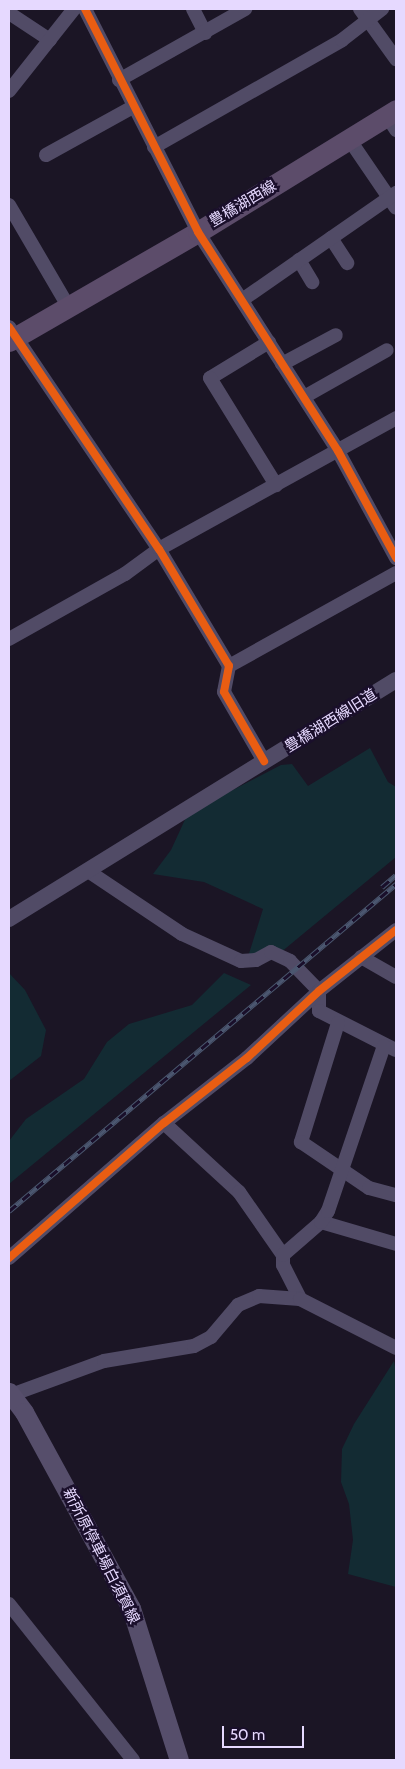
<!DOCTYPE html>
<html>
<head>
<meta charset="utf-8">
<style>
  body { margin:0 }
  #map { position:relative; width:405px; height:1769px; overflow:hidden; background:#1b1525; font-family:Cabin,"Noto Sans JP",sans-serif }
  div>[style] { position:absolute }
  .green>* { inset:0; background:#132b33 }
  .minor>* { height:14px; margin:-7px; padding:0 7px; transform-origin:7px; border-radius:7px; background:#514b66 }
  .tertiary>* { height:16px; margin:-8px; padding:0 8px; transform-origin:8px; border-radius:8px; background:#514b66 }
  .secondary>* { height:19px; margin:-9.5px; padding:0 9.5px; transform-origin:9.5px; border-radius:9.5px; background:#564e6b }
  .primary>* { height:21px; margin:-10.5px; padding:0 10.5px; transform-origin:10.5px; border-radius:10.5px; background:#5c4c6a }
  .rail>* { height:5px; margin-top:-2.5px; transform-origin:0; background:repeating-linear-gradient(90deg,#1a0f2b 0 9px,#4b5770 0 18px); box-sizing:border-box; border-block:1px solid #4b5770 }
  .cycleway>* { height:8px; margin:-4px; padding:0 4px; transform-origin:4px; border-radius:4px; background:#e95d12 }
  span { translate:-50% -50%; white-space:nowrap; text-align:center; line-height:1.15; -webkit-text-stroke:5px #1a0f2b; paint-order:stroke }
  .street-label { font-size:15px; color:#e6d9ff }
  .frame { position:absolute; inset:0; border:10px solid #e6d9ff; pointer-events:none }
  .scale { position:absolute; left:222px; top:1726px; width:82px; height:22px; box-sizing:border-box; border:2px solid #e6d9ff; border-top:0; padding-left:6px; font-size:15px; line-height:18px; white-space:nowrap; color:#e6d9ff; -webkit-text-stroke:4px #1a0f2b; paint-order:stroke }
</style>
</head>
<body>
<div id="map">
  <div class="green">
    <div style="clip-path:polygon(370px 748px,388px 782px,396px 787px,396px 857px,280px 953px,247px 960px,263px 909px,204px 882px,153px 874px,171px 850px,188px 813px,281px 765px,292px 764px,308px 786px)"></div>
    <div style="clip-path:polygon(9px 973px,25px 990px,46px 1030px,41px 1056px,9px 1081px)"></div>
    <div style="clip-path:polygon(224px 973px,251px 985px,9px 1184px,9px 1141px,26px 1119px,84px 1079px,107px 1042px,129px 1024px,192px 1005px)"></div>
    <div style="clip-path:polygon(394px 1361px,396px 1372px,396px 1587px,348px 1574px,353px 1540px,349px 1504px,341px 1482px,342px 1449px,354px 1424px)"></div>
  </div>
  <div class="minor">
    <div style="left:85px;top:9px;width:250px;rotate:63.1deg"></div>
    <div style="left:198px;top:232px;width:260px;rotate:57.4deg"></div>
    <div style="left:338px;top:451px;width:122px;rotate:61.5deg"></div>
    <div style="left:193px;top:9px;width:27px;rotate:63deg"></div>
    <div style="left:360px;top:9px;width:62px;rotate:54.2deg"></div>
    <div style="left:9px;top:13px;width:49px;rotate:33.4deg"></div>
    <div style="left:119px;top:80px;width:145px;rotate:-29.4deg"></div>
    <div style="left:9px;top:91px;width:105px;rotate:-51.6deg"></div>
    <div style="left:387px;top:116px;width:17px;rotate:57deg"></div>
    <div style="left:349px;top:139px;width:83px;rotate:55.7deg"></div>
    <div style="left:154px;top:147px;width:216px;rotate:-29.6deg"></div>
    <div style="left:342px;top:40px;width:51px;rotate:-37.8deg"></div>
    <div style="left:46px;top:155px;width:99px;rotate:-28.9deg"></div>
    <div style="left:9px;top:205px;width:117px;rotate:59.7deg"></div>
    <div style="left:331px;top:238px;width:30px;rotate:57deg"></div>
    <div style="left:299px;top:260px;width:26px;rotate:59deg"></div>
    <div style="left:242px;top:300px;width:188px;rotate:-34.8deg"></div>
    <div style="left:9px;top:327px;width:268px;rotate:56deg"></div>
    <div style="left:159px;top:549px;width:136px;rotate:59.1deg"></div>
    <div style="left:229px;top:666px;width:26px;rotate:101deg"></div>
    <div style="left:224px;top:692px;width:80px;rotate:59.9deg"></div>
    <div style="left:269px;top:342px;width:69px;rotate:148.6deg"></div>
    <div style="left:210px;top:378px;width:126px;rotate:58.3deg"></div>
    <div style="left:282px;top:364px;width:61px;rotate:-28.2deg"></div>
    <div style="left:304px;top:397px;width:95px;rotate:-29.5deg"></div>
    <div style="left:9px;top:639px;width:133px;rotate:-29.3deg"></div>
    <div style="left:125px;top:574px;width:42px;rotate:-36.3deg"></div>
    <div style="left:159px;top:549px;width:271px;rotate:-28.9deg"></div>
    <div style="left:229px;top:666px;width:191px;rotate:-29.1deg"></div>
    <div style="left:88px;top:871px;width:113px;rotate:33.8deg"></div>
    <div style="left:182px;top:934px;width:65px;rotate:24.6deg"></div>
    <div style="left:241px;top:961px;width:15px;rotate:-4deg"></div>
    <div style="left:256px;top:960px;width:17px;rotate:-28deg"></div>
    <div style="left:271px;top:952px;width:21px;rotate:25deg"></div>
    <div style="left:290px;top:961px;width:42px;rotate:46deg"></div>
    <div style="left:319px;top:991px;width:20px;rotate:90deg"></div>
    <div style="left:319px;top:1011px;width:86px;rotate:26.9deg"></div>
    <div style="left:361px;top:957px;width:40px;rotate:29.7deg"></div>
    <div style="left:338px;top:1023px;width:125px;rotate:107.3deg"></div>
    <div style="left:301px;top:1142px;width:82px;rotate:34.1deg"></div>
    <div style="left:369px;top:1188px;width:28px;rotate:15deg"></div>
    <div style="left:164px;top:1123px;width:102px;rotate:42.6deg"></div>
    <div style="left:239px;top:1192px;width:77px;rotate:55.1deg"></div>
    <div style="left:283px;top:1255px;width:10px;rotate:90deg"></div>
    <div style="left:283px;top:1265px;width:38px;rotate:63deg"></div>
    <div style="left:321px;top:1222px;width:78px;rotate:16.3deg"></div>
    <div style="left:283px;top:1255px;width:50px;rotate:-41deg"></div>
    <div style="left:321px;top:1222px;width:13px;rotate:-58deg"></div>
    <div style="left:328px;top:1211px;width:174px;rotate:-71.3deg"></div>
    <div style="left:9px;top:1258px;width:206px;rotate:-41.1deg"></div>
    <div style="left:164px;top:1123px;width:105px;rotate:-38.1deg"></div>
    <div style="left:247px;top:1058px;width:98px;rotate:-42.9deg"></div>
    <div style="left:319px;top:991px;width:98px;rotate:-38.4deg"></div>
    <div style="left:11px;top:1395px;width:99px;rotate:-20.1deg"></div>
    <div style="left:104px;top:1361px;width:91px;rotate:-9.5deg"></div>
    <div style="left:194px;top:1346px;width:19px;rotate:-28deg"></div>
    <div style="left:211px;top:1337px;width:42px;rotate:-49.8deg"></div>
    <div style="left:238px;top:1305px;width:23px;rotate:-23deg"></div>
    <div style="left:259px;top:1296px;width:41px;rotate:4.2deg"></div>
    <div style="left:300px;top:1299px;width:108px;rotate:27deg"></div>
    <div style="left:9px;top:1604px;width:199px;rotate:51.5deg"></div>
  </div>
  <div class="tertiary">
    <div style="left:9px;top:919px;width:455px;rotate:-31.7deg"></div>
  </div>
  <div class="secondary">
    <div style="left:9px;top:1392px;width:25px;rotate:53deg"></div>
    <div style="left:24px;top:1412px;width:223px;rotate:61.4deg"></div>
    <div style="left:131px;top:1608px;width:159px;rotate:72.5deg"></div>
  </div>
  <div class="primary">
    <div style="left:9px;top:341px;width:218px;rotate:-30deg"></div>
    <div style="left:198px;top:232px;width:233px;rotate:-31.6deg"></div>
  </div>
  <div class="rail">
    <div style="left:382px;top:887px;width:18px;rotate:-41deg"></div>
    <div style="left:9px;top:1211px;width:507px;rotate:-40.2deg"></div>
  </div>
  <div class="cycleway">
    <div style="left:85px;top:9px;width:250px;rotate:63.1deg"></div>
    <div style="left:198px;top:232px;width:260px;rotate:57.4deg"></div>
    <div style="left:338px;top:451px;width:122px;rotate:61.5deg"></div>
    <div style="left:9px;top:327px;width:268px;rotate:56deg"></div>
    <div style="left:159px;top:549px;width:136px;rotate:59.1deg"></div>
    <div style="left:229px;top:666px;width:26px;rotate:101deg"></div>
    <div style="left:224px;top:692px;width:80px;rotate:59.9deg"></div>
    <div style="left:9px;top:1258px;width:206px;rotate:-41.1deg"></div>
    <div style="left:164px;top:1123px;width:105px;rotate:-38.1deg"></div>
    <div style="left:247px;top:1058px;width:98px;rotate:-42.9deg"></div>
    <div style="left:319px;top:991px;width:98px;rotate:-38.4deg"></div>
  </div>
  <div class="street-label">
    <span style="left:243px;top:204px;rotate:-31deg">豊橋湖西線</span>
    <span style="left:331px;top:721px;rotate:-32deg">豊橋湖西線旧道</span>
    <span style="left:101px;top:1556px;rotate:63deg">新所原停車場白須賀線</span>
  </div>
  <div class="frame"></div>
  <div class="scale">50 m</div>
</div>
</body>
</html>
